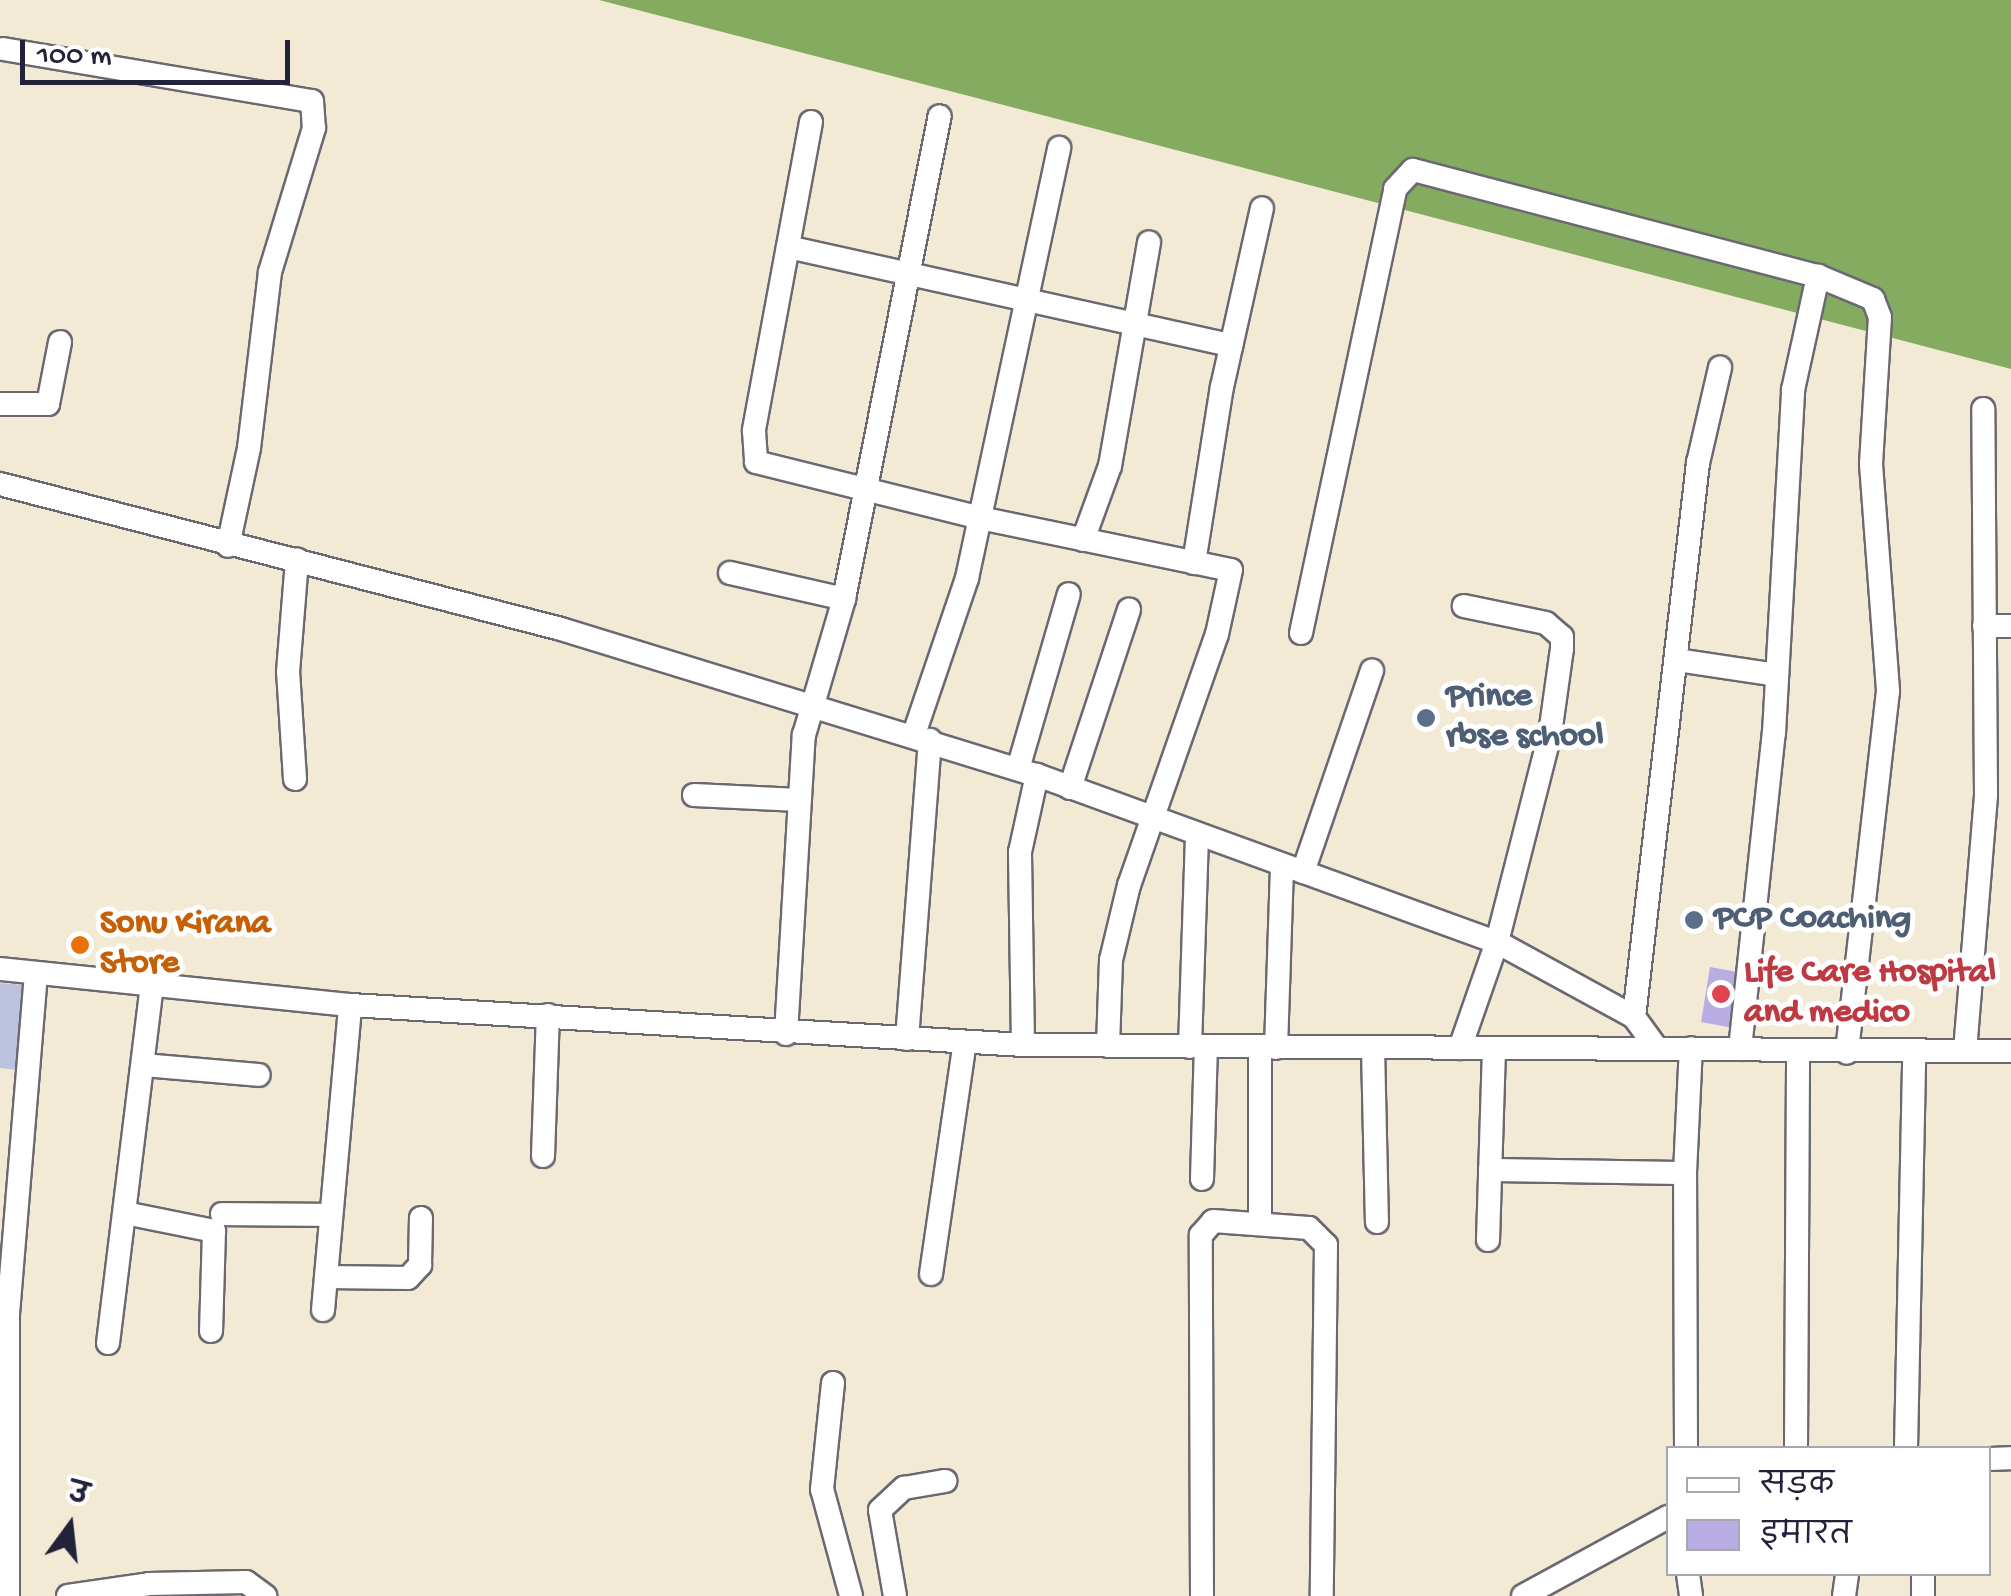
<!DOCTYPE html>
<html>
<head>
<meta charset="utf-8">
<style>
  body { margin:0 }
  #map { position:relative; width:2011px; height:1596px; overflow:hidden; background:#f3ead5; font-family:"Gochi Hand","Playpen Sans Deva",sans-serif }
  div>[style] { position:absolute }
  .industrial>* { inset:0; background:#bcc3de }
  .forest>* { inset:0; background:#85ab61 }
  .building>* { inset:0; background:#baade4 }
  .roads { filter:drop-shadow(2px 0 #6b6871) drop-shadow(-2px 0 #6b6871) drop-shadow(0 2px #6b6871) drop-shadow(0 -2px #6b6871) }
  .minor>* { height:22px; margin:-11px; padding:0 11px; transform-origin:11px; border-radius:11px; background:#fff }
  .dots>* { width:28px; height:28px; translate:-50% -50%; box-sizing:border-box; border:5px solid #fff; border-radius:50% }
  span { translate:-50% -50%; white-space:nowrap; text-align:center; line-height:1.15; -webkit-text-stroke:10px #fff; paint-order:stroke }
  .service-label { font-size:35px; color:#4e5e75; font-weight:700 }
  .left { translate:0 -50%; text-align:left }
  .food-label { font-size:35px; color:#c56008; font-weight:700 }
  .health-label { font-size:35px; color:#be3a42; font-weight:700 }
  .legend { position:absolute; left:1666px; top:1446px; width:325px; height:130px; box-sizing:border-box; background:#fff; border:2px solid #a7a7b1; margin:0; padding:12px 18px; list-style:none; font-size:30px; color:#22223b }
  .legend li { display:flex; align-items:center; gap:20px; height:50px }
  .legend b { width:50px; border:2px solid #a7a7b1 }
  .north { position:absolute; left:20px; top:1476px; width:100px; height:100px; -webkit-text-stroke:8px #fff; paint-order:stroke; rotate:15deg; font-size:28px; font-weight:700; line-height:40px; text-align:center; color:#22223b }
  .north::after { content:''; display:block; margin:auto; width:35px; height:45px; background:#22223b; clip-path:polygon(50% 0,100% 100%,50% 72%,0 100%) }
  .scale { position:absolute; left:20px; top:40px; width:270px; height:45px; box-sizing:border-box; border:5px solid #22223b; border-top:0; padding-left:12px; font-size:30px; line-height:35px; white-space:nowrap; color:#22223b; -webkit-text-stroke:8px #fff; paint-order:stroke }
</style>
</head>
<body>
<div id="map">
  <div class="industrial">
    <div style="clip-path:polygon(0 983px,25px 985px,25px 1071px,0 1068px)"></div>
  </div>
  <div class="forest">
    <div style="clip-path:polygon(599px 0,2011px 0,2011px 369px,1092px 128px)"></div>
  </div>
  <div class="building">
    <div style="clip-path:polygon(1710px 967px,1743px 973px,1733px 1028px,1701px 1022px)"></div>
  </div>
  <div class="roads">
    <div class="minor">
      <div style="left:3px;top:49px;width:313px;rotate:9.6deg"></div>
      <div style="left:312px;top:101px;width:27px;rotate:86deg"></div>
      <div style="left:314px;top:128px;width:151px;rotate:107deg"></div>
      <div style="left:270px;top:272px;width:177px;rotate:96.8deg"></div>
      <div style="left:249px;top:448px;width:100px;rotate:102.1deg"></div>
      <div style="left:811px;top:122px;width:314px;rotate:100.5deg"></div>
      <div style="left:754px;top:431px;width:31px;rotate:86deg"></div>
      <div style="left:756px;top:462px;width:231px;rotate:14deg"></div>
      <div style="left:980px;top:518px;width:256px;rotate:11.7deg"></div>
      <div style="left:1231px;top:570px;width:66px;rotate:102.3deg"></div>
      <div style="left:1217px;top:634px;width:266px;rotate:109.3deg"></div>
      <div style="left:1129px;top:885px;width:77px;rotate:103.5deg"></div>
      <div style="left:1111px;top:960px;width:86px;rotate:92deg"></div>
      <div style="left:788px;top:247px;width:454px;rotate:12.5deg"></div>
      <div style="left:0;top:404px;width:48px"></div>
      <div style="left:48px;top:404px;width:63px;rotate:-79deg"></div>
      <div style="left:0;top:484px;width:579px;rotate:14.49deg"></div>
      <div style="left:561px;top:629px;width:498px;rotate:17.1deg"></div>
      <div style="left:1037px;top:775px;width:489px;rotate:20deg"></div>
      <div style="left:1497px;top:942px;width:156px;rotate:28.7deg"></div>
      <div style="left:1634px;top:1017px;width:39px;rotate:54deg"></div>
      <div style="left:1083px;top:540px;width:79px;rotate:-70deg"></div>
      <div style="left:1110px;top:466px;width:227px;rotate:-80.1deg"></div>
      <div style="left:1194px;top:563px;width:178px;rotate:-81deg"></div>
      <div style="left:1222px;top:387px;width:183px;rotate:-77.4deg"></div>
      <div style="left:730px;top:573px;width:117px;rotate:12.8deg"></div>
      <div style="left:1984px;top:626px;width:27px"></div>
      <div style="left:1301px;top:633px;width:454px;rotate:-78deg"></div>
      <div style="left:1395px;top:189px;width:26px;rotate:-47deg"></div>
      <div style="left:1413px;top:170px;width:419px;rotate:14.7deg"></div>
      <div style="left:1818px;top:276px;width:60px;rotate:22.7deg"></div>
      <div style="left:1873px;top:299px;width:19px;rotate:69deg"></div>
      <div style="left:1880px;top:317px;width:147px;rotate:93.5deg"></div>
      <div style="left:1871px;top:464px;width:228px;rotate:85.7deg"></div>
      <div style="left:1888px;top:691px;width:364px;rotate:96.5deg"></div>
      <div style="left:1677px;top:660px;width:101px;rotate:8.5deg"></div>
      <div style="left:914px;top:734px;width:165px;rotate:-71.2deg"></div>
      <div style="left:967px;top:578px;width:440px;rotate:-77.9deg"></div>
      <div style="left:1018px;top:769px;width:182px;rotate:-73.8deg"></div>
      <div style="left:295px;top:779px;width:107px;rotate:-93.7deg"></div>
      <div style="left:288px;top:672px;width:113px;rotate:-85.4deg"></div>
      <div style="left:1070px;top:788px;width:188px;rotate:-71.7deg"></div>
      <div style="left:694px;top:795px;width:105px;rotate:2.7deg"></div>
      <div style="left:1303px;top:872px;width:213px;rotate:-71.1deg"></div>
      <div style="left:0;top:969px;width:352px;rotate:5.9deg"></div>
      <div style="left:350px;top:1005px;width:674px;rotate:3.4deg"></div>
      <div style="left:1023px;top:1045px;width:988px;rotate:0.35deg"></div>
      <div style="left:1634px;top:1017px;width:558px;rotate:-83.41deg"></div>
      <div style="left:1698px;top:463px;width:98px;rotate:-77deg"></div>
      <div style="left:786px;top:1034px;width:300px;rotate:-86.6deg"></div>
      <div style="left:804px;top:735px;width:142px;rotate:-73.6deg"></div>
      <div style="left:844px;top:599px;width:492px;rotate:-78.8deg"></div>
      <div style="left:907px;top:1039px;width:300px;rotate:-85.6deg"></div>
      <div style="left:1023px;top:1045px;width:193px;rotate:-90.9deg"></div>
      <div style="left:1020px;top:852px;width:79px;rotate:-77.6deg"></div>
      <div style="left:1190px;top:1047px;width:212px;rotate:-88.1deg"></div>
      <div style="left:1276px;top:1048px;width:183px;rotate:-88.1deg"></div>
      <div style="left:1373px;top:1048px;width:174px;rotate:88.7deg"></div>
      <div style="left:1460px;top:1048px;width:112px;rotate:-70.8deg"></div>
      <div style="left:1497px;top:942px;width:215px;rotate:-75.7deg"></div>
      <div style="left:1550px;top:734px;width:86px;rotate:-82deg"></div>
      <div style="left:1562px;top:649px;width:12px;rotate:-90deg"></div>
      <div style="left:1562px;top:637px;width:21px;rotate:-139deg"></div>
      <div style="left:1546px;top:623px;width:84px;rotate:-168.3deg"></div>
      <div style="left:1740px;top:1049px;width:318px;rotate:-83.9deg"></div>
      <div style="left:1774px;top:733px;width:344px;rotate:-86.8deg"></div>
      <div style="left:1793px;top:390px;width:117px;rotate:-77.6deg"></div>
      <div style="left:1965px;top:1051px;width:257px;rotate:-85.3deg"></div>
      <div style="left:1986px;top:795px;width:386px;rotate:-90.4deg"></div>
      <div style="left:143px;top:1065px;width:116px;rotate:4.9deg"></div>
      <div style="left:543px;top:1156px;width:141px;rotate:-88deg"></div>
      <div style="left:1490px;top:1170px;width:195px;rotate:0.9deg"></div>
      <div style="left:1202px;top:1179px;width:132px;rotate:-88.3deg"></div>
      <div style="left:125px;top:1213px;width:91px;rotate:11.4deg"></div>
      <div style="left:214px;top:1231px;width:100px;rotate:91.7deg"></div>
      <div style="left:222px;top:1214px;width:109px;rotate:0.5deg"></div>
      <div style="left:1260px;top:1223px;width:175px;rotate:-90deg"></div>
      <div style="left:1488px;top:1240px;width:191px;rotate:-88.2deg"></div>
      <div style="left:931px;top:1274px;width:234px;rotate:-81.7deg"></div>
      <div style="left:326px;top:1277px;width:82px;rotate:0.7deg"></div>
      <div style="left:408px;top:1278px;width:18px;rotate:-47deg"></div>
      <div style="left:420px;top:1265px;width:47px;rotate:-88.8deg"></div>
      <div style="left:323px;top:1310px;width:306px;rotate:-84.9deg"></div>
      <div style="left:108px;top:1343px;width:360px;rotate:-83deg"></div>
      <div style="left:833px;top:1383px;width:107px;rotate:95.9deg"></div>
      <div style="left:822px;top:1489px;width:111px;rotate:74.8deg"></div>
      <div style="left:1686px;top:1448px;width:275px;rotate:-90.2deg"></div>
      <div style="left:1685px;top:1173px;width:125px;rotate:-87.3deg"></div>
      <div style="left:1796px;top:1448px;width:397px;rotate:-89.7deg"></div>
      <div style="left:1906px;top:1448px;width:396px;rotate:-88.8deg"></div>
      <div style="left:1988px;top:1459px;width:23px;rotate:-2deg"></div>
      <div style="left:1688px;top:1574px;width:22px;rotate:82deg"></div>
      <div style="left:8px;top:1596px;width:282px;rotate:-90deg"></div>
      <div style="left:8px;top:1314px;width:342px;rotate:-85.3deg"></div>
      <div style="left:68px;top:1596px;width:82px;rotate:-8.4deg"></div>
      <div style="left:149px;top:1584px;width:97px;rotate:-1.2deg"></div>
      <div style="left:246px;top:1582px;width:24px;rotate:36deg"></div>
      <div style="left:895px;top:1596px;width:87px;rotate:-99.9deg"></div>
      <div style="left:880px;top:1510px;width:33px;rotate:-43deg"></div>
      <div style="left:904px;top:1488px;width:42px;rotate:-9.7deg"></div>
      <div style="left:1202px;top:1596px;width:361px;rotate:-90.2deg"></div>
      <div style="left:1201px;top:1235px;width:18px;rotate:-49deg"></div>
      <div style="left:1213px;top:1221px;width:96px;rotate:4.2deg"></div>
      <div style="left:1309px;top:1228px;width:24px;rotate:45deg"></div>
      <div style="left:1326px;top:1245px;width:351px;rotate:90.7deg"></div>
      <div style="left:1523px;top:1596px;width:165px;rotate:-28.6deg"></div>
      <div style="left:1844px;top:1596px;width:22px;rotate:-82deg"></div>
      <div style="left:1923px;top:1596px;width:22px;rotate:-90deg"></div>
    </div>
  </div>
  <div class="dots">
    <div style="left:1426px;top:718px;background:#5c6f8a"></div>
    <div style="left:1694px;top:920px;background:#5c6f8a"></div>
    <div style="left:80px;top:945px;background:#e8710a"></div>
    <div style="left:1721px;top:994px;background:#e0444e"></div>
  </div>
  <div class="service-label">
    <span class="left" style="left:1446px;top:718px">Prince<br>rbse school</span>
    <span class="left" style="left:1714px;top:920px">PCP Coaching</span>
  </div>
  <div class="food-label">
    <span class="left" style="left:100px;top:945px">Sonu Kirana<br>Store</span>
  </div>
  <div class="health-label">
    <span class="left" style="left:1744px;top:994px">Life Care Hospital<br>and medico</span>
  </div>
  <ul class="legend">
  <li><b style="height:12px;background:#fff"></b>सड़क</li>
  <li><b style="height:28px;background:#baade4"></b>इमारत</li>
  </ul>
  <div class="north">उ</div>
  <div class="scale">100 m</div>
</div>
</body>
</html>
